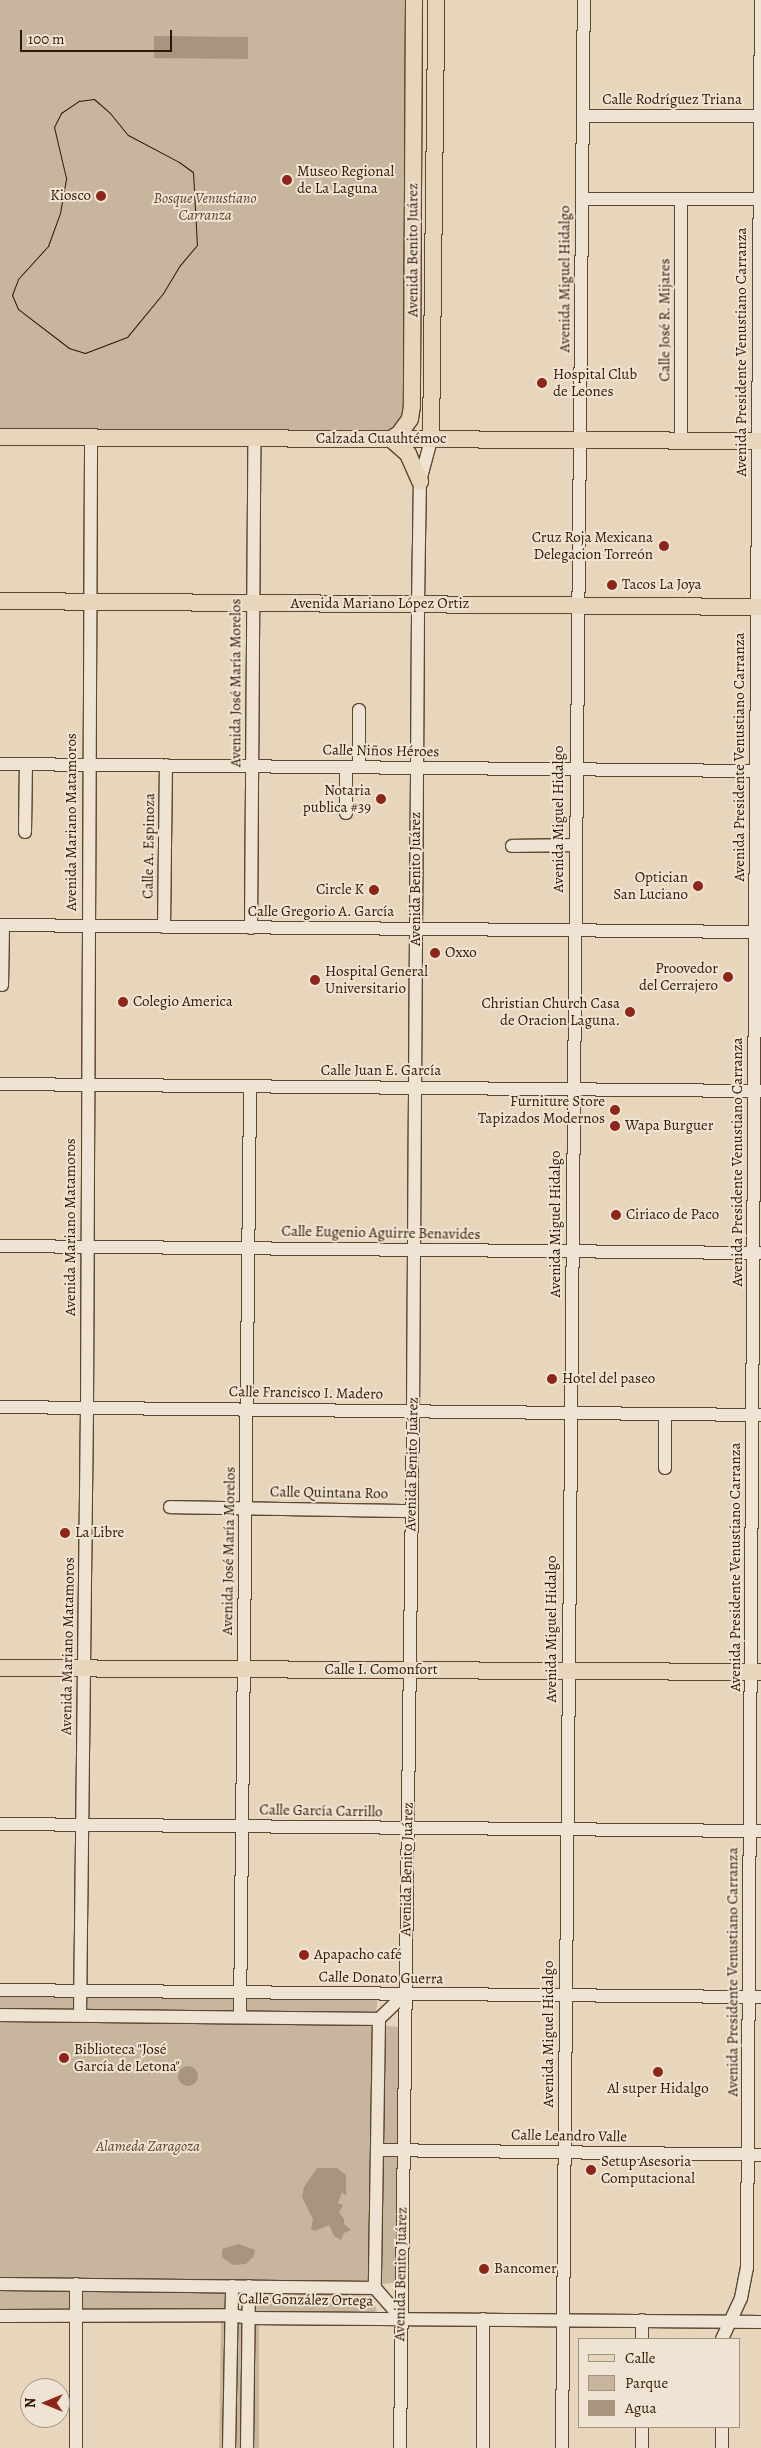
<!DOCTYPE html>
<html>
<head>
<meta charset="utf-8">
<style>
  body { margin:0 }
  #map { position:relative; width:761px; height:2448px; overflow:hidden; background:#e7d5bc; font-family:Alegreya,serif }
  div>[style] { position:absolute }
  .green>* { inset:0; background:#c8b59d }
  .water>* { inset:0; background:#a8957d }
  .round { border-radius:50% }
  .roads { filter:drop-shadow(1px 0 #5d4731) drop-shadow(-1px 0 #5d4731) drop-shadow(0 1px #5d4731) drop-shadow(0 -1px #5d4731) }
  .minor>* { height:12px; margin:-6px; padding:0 6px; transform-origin:6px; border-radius:6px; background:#efe4d3 }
  .major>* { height:16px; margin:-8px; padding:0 8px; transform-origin:8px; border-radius:8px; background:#e7d5bc }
  .tram>* { height:1px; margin:-0.5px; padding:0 0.5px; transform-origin:0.5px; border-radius:0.5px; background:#2f1803 }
  .dots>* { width:14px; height:14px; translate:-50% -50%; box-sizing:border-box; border:2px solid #efe4d3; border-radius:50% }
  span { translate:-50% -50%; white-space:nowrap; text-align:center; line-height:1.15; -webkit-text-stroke:4px #efe4d3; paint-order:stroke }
  .street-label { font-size:15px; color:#2f1803 }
  .poi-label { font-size:15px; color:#2f1803 }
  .left { translate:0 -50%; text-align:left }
  .right { translate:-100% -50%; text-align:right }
  .park-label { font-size:15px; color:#5d4731; font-style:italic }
  .legend { position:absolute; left:578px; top:2338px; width:162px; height:90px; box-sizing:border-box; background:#efe4d3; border:1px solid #a29280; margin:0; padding:6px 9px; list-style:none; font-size:15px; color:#2f1803 }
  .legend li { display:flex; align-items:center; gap:10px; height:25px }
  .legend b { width:25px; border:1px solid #a29280 }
  .north { position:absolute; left:20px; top:2378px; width:50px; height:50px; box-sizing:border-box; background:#efe4d3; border:1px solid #a29280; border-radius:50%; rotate:270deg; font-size:14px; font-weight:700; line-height:20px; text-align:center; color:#2f1803 }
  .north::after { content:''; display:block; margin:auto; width:18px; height:22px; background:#8f2418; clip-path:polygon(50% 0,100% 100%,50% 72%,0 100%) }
  .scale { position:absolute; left:20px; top:30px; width:152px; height:22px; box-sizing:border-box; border:2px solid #2f1803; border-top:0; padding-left:6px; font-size:15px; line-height:18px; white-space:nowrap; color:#2f1803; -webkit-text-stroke:4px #efe4d3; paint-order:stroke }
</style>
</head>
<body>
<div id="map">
  <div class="green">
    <div style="clip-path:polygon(0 0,413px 0,407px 399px,402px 414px,402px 429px,390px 429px,383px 436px,0 433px)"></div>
    <div style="clip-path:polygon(0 1993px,378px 1997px,376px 2012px,381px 2012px,381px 2025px,400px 2027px,398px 2282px,377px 2285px,0 2281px)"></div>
    <div style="clip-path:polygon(0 2287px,72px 2289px,72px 2314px,0 2313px)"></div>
    <div style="clip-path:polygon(81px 2288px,228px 2290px,228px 2313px,81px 2314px)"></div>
    <div style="clip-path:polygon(245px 2289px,372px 2293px,378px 2316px,244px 2315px)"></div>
    <div style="clip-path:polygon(221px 2320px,259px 2320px,259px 2448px,219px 2448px)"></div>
  </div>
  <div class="water">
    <div style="clip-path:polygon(154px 36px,248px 37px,248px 59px,154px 58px)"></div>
    <div class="round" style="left:178px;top:2066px;width:20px;height:20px"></div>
    <div style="clip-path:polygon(317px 2168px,337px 2168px,346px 2175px,346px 2196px,342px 2192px,338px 2203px,343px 2205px,342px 2207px,339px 2212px,344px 2219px,344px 2224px,351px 2230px,344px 2233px,341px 2240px,334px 2236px,329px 2225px,315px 2231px,311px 2229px,313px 2220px,302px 2197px,304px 2187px)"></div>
    <div style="clip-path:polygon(239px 2244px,255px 2250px,254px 2256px,246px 2264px,233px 2265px,222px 2257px,222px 2249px)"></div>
  </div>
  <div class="roads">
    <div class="minor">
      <div style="left:583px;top:116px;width:177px"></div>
      <div style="left:582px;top:199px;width:178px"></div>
      <div style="left:681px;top:441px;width:242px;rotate:-90deg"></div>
      <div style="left:0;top:764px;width:761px;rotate:0.53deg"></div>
      <div style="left:346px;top:767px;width:46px;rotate:90deg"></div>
      <div style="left:359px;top:767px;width:57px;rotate:-90deg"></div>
      <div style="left:25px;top:832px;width:68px;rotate:-89.2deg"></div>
      <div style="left:512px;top:846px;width:63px;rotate:-0.9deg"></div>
      <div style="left:0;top:925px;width:761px;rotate:0.53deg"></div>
      <div style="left:164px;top:927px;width:162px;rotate:-89.3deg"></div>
      <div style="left:251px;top:928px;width:489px;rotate:-89.6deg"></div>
      <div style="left:2px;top:985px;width:60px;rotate:-89deg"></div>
      <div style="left:0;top:1084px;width:761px;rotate:0.53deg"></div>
      <div style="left:0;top:1246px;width:760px;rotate:0.53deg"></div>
      <div style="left:0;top:1407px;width:761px;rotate:0.6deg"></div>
      <div style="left:665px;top:1468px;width:54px;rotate:-90deg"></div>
      <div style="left:170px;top:1507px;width:241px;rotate:1deg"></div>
      <div style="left:0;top:1824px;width:761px;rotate:0.53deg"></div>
      <div style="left:0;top:1990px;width:761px;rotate:0.53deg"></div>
      <div style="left:0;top:2015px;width:379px;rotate:0.6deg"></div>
      <div style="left:379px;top:2019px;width:269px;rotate:90.9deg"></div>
      <div style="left:80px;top:2015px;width:607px;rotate:-89.34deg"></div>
      <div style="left:87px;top:1408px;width:970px;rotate:-89.76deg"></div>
      <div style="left:240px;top:2017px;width:931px;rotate:-89.38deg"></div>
      <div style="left:379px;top:2019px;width:36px;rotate:-44deg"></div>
      <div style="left:377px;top:2150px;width:384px;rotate:0.7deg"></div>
      <div style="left:0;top:2284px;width:375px;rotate:0.6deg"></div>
      <div style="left:375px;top:2288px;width:40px;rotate:49deg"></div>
      <div style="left:0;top:2316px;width:231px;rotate:-0.2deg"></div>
      <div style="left:231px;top:2315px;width:18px;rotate:9deg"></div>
      <div style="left:249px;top:2318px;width:512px;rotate:0.45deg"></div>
      <div style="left:483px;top:2319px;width:129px;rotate:90deg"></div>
      <div style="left:642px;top:2339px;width:19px;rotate:-90deg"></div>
      <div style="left:722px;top:2339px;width:45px;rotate:-65.1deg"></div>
      <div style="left:741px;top:2298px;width:31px;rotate:-79deg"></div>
      <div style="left:747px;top:2268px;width:2268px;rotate:-89.65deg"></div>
      <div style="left:722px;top:2427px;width:21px;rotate:90deg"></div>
      <div style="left:76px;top:2448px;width:164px;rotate:-90deg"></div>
      <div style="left:229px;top:2448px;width:162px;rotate:-88.9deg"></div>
      <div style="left:247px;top:2448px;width:162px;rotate:-89.3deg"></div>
      <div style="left:400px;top:2448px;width:1038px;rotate:-89.28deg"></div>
      <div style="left:413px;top:1410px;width:806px;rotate:-89.64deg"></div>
      <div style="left:418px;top:604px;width:123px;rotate:-89.1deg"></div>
      <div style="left:420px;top:481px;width:42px;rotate:-75deg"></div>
      <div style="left:562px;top:2448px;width:2448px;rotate:-89.49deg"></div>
      <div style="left:642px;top:2448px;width:21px;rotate:-90deg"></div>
    </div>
    <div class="major">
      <div style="left:414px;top:0;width:406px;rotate:90.3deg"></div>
      <div style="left:412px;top:406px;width:13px;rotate:99deg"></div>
      <div style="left:410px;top:419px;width:19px;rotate:126deg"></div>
      <div style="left:399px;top:434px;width:9px;rotate:148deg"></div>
      <div style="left:391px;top:439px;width:23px;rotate:41deg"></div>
      <div style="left:408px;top:454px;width:30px;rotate:66deg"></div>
      <div style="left:0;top:437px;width:761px;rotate:0.3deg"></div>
      <div style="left:431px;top:440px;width:440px;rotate:-89.3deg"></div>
      <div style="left:0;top:601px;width:761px;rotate:0.45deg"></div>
      <div style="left:0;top:1668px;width:761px;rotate:0.3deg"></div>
    </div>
  </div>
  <div class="tram">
    <div style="left:94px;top:99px;width:21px;rotate:41deg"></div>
    <div style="left:110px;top:113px;width:28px;rotate:51deg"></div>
    <div style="left:128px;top:135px;width:58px;rotate:27.9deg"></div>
    <div style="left:179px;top:162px;width:17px;rotate:36deg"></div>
    <div style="left:193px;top:172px;width:73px;rotate:86.9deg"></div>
    <div style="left:197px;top:245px;width:26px;rotate:130deg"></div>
    <div style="left:180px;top:265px;width:31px;rotate:121deg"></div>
    <div style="left:164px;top:292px;width:58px;rotate:129.4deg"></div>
    <div style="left:127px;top:337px;width:45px;rotate:159.1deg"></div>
    <div style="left:85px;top:353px;width:17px;rotate:-163deg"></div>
    <div style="left:69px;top:348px;width:64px;rotate:-142.6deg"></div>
    <div style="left:18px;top:309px;width:15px;rotate:-113deg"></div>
    <div style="left:12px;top:295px;width:17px;rotate:-69deg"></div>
    <div style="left:18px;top:279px;width:45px;rotate:-47.7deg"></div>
    <div style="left:48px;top:246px;width:35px;rotate:-70deg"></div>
    <div style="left:60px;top:213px;width:36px;rotate:-80deg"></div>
    <div style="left:66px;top:178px;width:52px;rotate:-103.2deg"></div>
    <div style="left:54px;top:127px;width:16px;rotate:-63deg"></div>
    <div style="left:61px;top:113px;width:22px;rotate:-34deg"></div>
    <div style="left:79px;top:101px;width:15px;rotate:-8deg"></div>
  </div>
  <div class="dots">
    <div style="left:287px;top:180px;background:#8f2418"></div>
    <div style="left:101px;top:196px;background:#8f2418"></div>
    <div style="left:542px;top:383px;background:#8f2418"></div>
    <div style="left:664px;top:546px;background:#8f2418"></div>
    <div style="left:612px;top:585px;background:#8f2418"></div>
    <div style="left:381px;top:799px;background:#8f2418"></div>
    <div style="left:698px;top:886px;background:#8f2418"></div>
    <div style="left:374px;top:890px;background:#8f2418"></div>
    <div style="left:435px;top:953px;background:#8f2418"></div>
    <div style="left:728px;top:977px;background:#8f2418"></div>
    <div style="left:315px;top:980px;background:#8f2418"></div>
    <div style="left:123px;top:1002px;background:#8f2418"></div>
    <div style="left:630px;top:1012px;background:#8f2418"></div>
    <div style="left:615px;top:1110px;background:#8f2418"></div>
    <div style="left:615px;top:1126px;background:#8f2418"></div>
    <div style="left:616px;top:1215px;background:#8f2418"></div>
    <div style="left:552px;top:1379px;background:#8f2418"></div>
    <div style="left:65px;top:1533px;background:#8f2418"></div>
    <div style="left:304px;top:1955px;background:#8f2418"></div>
    <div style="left:64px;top:2058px;background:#8f2418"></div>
    <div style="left:658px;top:2072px;background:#8f2418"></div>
    <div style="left:591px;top:2170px;background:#8f2418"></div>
    <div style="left:484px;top:2269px;background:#8f2418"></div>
  </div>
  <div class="street-label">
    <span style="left:672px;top:100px">Calle Rodríguez Triana</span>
    <span style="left:413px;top:250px;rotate:-90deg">Avenida Benito Juárez</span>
    <span style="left:565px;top:279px;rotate:-90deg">Avenida Miguel Hidalgo</span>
    <span style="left:665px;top:320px;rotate:-90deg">Calle José R. Mijares</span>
    <span style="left:742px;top:352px;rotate:-90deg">Avenida Presidente Venustiano Carranza</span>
    <span style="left:381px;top:439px">Calzada Cuauhtémoc</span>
    <span style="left:380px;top:604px">Avenida Mariano López Ortiz</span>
    <span style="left:236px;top:683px;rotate:-90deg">Avenida José María Morelos</span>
    <span style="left:381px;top:751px;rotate:1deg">Calle Niños Héroes</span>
    <span style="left:740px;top:757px;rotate:-90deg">Avenida Presidente Venustiano Carranza</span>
    <span style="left:559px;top:819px;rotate:-90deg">Avenida Miguel Hidalgo</span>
    <span style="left:72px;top:822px;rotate:-90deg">Avenida Mariano Matamoros</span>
    <span style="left:149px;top:846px;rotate:-89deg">Calle A. Espinoza</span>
    <span style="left:416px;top:879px;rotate:-90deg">Avenida Benito Juárez</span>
    <span style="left:321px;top:912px">Calle Gregorio A. García</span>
    <span style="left:381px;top:1071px">Calle Juan E. García</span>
    <span style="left:738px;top:1162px;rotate:-90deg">Avenida Presidente Venustiano Carranza</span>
    <span style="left:556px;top:1224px;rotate:-90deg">Avenida Miguel Hidalgo</span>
    <span style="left:71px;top:1227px;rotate:-90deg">Avenida Mariano Matamoros</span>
    <span style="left:381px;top:1233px;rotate:1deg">Calle Eugenio Aguirre Benavides</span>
    <span style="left:306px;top:1393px;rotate:1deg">Calle Francisco I. Madero</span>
    <span style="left:412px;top:1464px;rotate:-89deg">Avenida Benito Juárez</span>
    <span style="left:329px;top:1493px;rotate:1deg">Calle Quintana Roo</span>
    <span style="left:229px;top:1551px;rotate:-89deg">Avenida José María Morelos</span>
    <span style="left:736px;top:1567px;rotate:-90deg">Avenida Presidente Venustiano Carranza</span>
    <span style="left:552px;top:1629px;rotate:-90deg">Avenida Miguel Hidalgo</span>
    <span style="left:68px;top:1646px;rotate:-89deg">Avenida Mariano Matamoros</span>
    <span style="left:381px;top:1670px">Calle I. Comonfort</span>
    <span style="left:321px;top:1811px;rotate:1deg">Calle García Carrillo</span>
    <span style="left:407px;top:1869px;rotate:-89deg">Avenida Benito Juárez</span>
    <span style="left:733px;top:1972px;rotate:-90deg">Avenida Presidente Venustiano Carranza</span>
    <span style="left:381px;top:1978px;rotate:1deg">Calle Donato Guerra</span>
    <span style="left:549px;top:2034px;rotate:-90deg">Avenida Miguel Hidalgo</span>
    <span style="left:569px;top:2136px;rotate:1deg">Calle Leandro Valle</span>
    <span style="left:401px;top:2274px;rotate:-89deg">Avenida Benito Juárez</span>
    <span style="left:306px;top:2300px;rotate:1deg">Calle González Ortega</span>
  </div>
  <div class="poi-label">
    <span class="left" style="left:297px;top:180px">Museo Regional<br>de La Laguna</span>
    <span class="right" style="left:91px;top:196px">Kiosco</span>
    <span class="left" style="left:553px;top:383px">Hospital Club<br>de Leones</span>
    <span class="right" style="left:653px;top:546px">Cruz Roja Mexicana<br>Delegacion Torreón</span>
    <span class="left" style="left:622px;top:585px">Tacos La Joya</span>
    <span class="right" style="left:371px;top:799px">Notaria<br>publica #39</span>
    <span class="right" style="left:688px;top:886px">Optician<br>San Luciano</span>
    <span class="right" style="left:364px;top:890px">Circle K</span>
    <span class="left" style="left:445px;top:953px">Oxxo</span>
    <span class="right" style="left:718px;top:977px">Proovedor<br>del Cerrajero</span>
    <span class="left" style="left:325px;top:980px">Hospital General<br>Universitario</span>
    <span class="left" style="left:133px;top:1002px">Colegio America</span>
    <span class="right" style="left:620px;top:1012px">Christian Church Casa<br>de Oracion Laguna.</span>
    <span class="right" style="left:605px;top:1110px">Furniture Store<br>Tapizados Modernos</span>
    <span class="left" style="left:625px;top:1126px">Wapa Burguer</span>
    <span class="left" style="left:626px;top:1215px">Ciriaco de Paco</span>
    <span class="left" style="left:562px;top:1379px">Hotel del paseo</span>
    <span class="left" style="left:75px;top:1533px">La Libre</span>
    <span class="left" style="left:314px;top:1955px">Apapacho café</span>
    <span class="left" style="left:74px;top:2058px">Biblioteca "José<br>García de Letona"</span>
    <span style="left:658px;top:2089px">Al super Hidalgo</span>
    <span class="left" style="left:601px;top:2170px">Setup Asesoria<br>Computacional</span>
    <span class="left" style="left:494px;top:2269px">Bancomer</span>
  </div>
  <div class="park-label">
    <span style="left:205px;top:207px">Bosque Venustiano<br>Carranza</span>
    <span style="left:148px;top:2147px">Alameda Zaragoza</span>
  </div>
  <ul class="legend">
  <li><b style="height:6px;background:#e7d5bc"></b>Calle</li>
  <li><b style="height:14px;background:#c8b59d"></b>Parque</li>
  <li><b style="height:14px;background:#a8957d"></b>Agua</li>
  </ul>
  <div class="north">N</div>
  <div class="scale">100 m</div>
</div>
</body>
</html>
